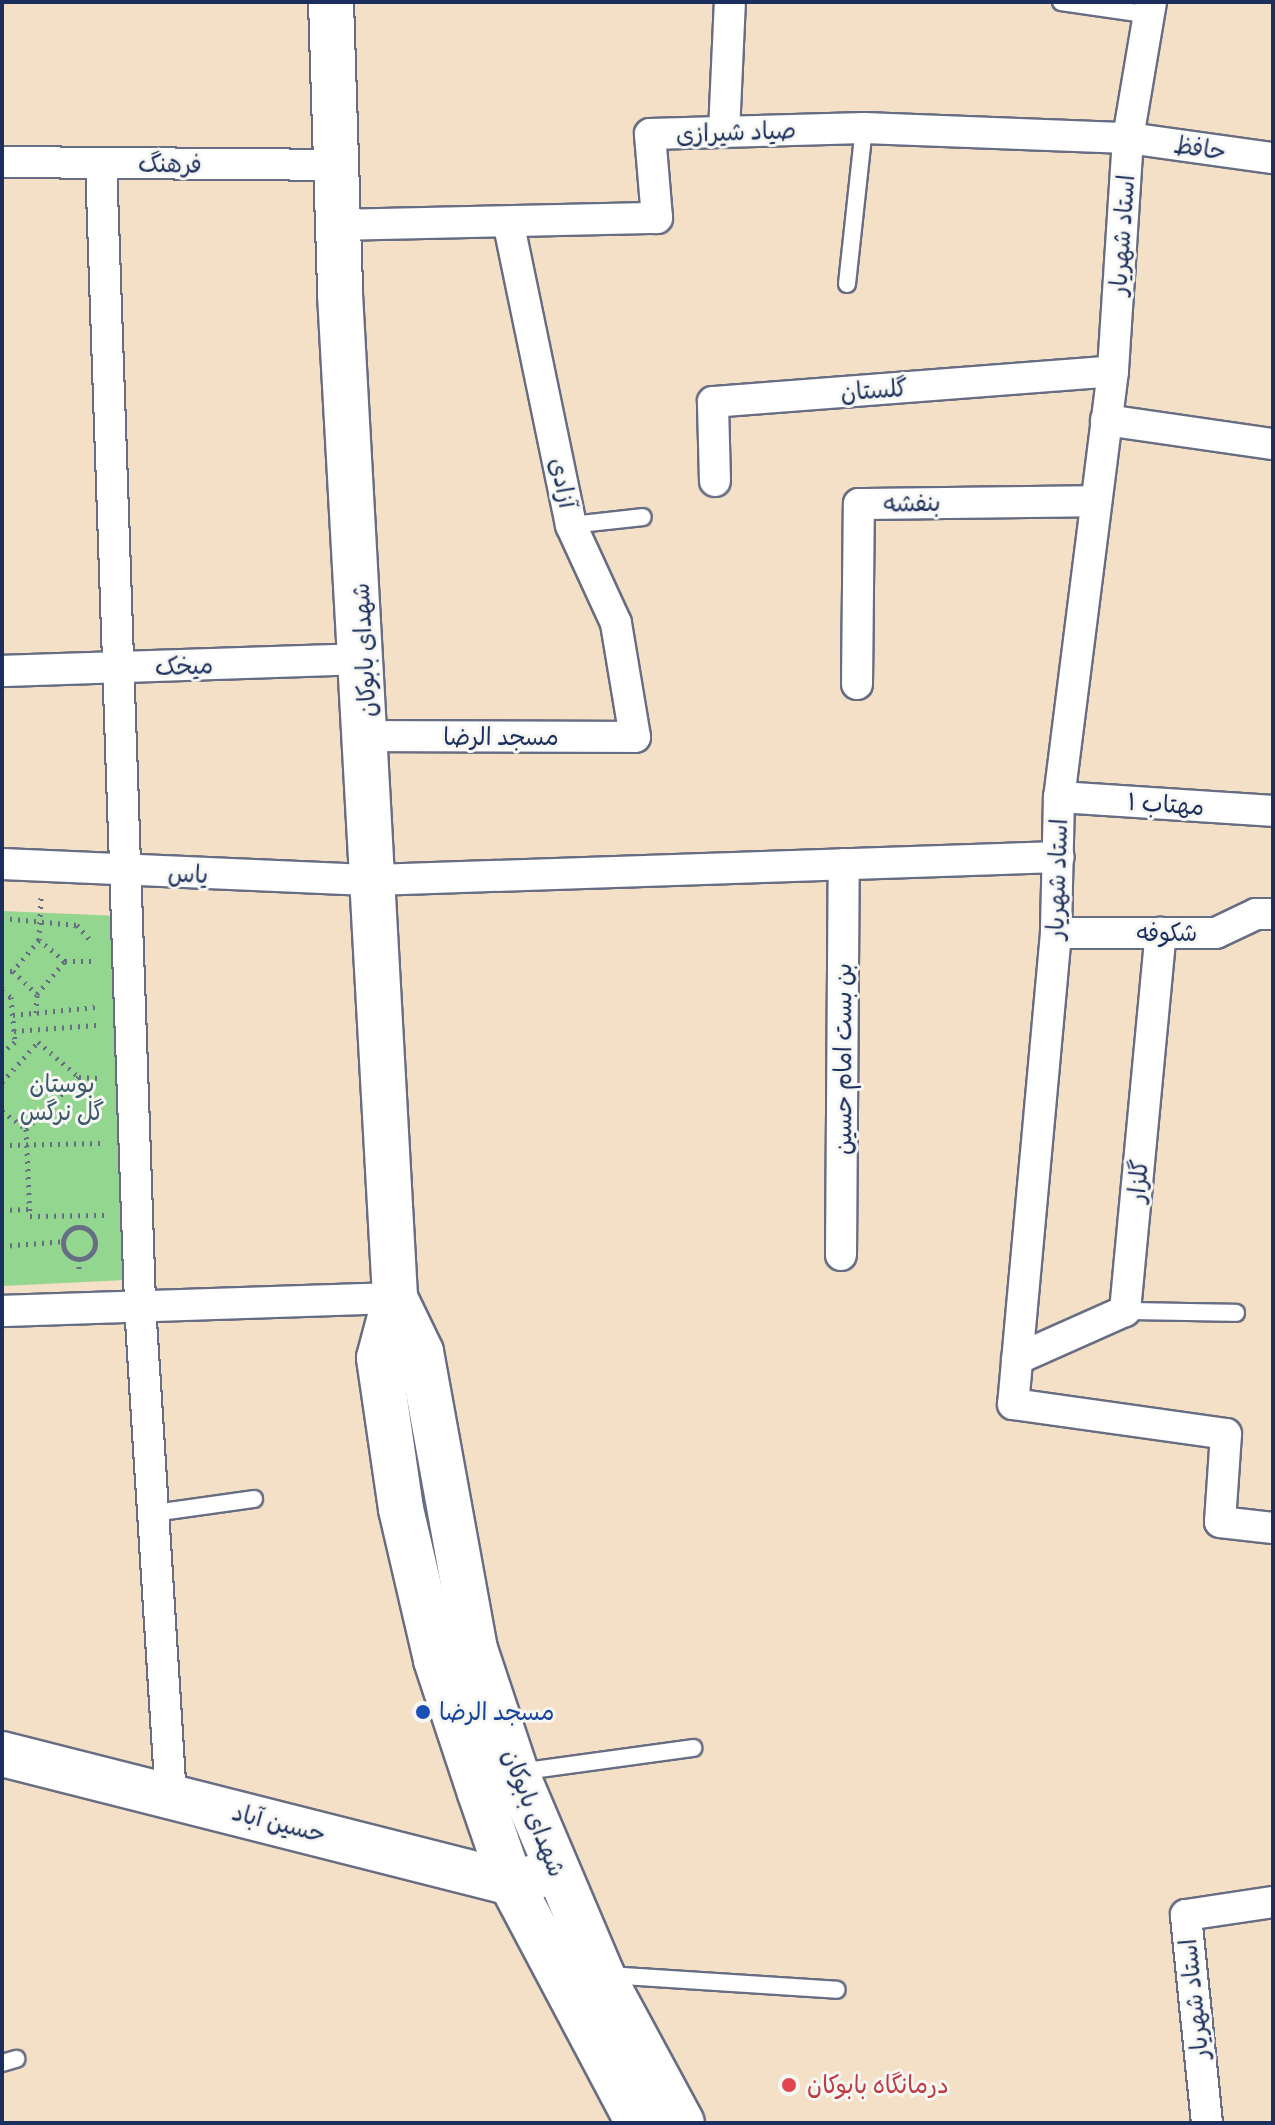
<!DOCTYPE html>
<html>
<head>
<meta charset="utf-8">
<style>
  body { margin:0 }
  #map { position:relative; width:1275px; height:2125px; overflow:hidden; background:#f4e0c6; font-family:Itim,"Playpen Sans Arabic",sans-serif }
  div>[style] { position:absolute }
  .green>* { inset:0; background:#93d68f }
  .path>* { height:5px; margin-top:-2.5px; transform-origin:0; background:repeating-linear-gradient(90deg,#676d82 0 2px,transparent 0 8px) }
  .path>.ring { margin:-2.5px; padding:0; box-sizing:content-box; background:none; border:5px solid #676d82; border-radius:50% }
  .roads { filter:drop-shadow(2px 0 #676d82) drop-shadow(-2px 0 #676d82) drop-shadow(0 2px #676d82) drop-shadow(0 -2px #676d82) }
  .lane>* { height:16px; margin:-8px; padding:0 8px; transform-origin:8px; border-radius:8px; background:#fff }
  .street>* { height:30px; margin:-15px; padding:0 15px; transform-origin:15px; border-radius:15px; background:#fff }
  .secondary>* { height:44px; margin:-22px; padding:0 22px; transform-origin:22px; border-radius:22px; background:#fff }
  .dots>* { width:22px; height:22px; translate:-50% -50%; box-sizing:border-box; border:4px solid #f6f6f2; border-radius:50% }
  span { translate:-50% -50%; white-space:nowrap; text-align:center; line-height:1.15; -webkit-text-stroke:6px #f6f6f2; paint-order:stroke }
  .street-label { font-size:24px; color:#1b2f5e }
  .park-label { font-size:24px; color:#39596a }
  .transit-label { font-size:24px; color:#164399 }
  .left { translate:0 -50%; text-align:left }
  .health-label { font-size:24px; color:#be3a42 }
  .frame { position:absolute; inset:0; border:4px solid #1b2f5e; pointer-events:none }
</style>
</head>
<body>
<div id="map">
  <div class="green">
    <div style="clip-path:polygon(2px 911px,120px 916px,125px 1280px,2px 1286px)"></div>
  </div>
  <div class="path">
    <div style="left:2px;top:918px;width:75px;rotate:5.3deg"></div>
    <div style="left:77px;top:925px;width:23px;rotate:49deg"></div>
    <div style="left:39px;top:940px;width:43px;rotate:-87.3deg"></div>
    <div style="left:65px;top:961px;width:29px"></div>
    <div style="left:2px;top:971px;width:11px"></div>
    <div style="left:2px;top:991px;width:11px;rotate:34deg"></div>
    <div style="left:11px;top:997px;width:45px;rotate:84.9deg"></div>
    <div style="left:15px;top:1042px;width:17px;rotate:140deg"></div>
    <div style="left:36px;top:1013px;width:19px;rotate:-87deg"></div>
    <div style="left:37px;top:994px;width:43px;rotate:-49.7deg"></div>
    <div style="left:65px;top:961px;width:33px;rotate:-141deg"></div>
    <div style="left:39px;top:940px;width:40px;rotate:130deg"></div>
    <div style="left:13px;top:971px;width:33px;rotate:44deg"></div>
    <div style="left:13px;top:1015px;width:83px;rotate:-5.5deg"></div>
    <div style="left:14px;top:1031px;width:83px;rotate:-4.1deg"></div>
    <div style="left:2px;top:1082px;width:54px;rotate:-48deg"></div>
    <div style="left:38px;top:1042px;width:54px;rotate:40.5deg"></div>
    <div style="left:79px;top:1077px;width:21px;rotate:3deg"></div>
    <div style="left:2px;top:1111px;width:30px;rotate:37deg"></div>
    <div style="left:26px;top:1129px;width:74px;rotate:-44.5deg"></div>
    <div style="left:26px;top:1129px;width:87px;rotate:87.4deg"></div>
    <div style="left:30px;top:1216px;width:74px;rotate:-0.8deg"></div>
    <div style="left:2px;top:1145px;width:101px;rotate:-1.1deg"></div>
    <div style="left:2px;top:1210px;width:27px;rotate:-2deg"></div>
    <div class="ring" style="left:63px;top:1227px;width:27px;height:27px"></div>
    <div style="left:2px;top:1246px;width:64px;rotate:-4.5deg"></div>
    <div style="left:79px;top:1259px;width:14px;rotate:90deg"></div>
  </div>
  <div class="roads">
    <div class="lane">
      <div style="left:1061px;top:2px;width:91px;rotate:8.2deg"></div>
      <div style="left:847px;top:284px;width:157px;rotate:-83.8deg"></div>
      <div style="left:571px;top:525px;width:72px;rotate:-6.3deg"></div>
      <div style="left:1125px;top:1311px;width:111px;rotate:1deg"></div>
      <div style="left:154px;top:1513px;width:101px;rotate:-8deg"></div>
      <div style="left:518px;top:1772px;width:177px;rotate:-7.8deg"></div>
      <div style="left:608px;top:1975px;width:229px;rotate:3.7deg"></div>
      <div style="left:2px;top:2063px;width:15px;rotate:-16deg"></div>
    </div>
    <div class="street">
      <div style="left:1151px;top:2px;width:138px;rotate:99.6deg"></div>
      <div style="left:1128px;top:138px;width:233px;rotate:93.7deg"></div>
      <div style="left:1113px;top:371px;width:429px;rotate:97.2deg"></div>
      <div style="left:1059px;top:797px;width:136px;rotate:91.3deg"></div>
      <div style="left:1056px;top:933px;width:473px;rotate:95.2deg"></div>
      <div style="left:1013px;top:1404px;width:215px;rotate:8deg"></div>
      <div style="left:1226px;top:1434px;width:88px;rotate:93.9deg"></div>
      <div style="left:1220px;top:1522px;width:53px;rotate:6.5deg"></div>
      <div style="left:724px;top:132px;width:130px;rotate:-87.4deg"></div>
      <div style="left:2px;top:162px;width:336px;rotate:0.5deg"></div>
      <div style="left:101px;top:163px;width:1143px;rotate:88.04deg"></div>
      <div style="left:140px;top:1305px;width:491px;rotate:86.4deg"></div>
      <div style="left:339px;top:225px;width:318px;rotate:-1.3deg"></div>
      <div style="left:657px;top:218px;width:84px;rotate:-94.8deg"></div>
      <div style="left:650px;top:134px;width:214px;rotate:-1.6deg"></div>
      <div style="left:864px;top:128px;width:264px;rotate:2.2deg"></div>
      <div style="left:1128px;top:138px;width:146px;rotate:7.9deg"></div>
      <div style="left:1106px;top:420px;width:169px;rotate:8.2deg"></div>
      <div style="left:715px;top:481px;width:79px;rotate:-91.5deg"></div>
      <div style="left:713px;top:402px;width:401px;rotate:-4.4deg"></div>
      <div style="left:2px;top:671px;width:363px;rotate:-1.9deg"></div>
      <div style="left:857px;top:684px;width:180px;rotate:-89.4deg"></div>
      <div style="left:859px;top:504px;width:237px;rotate:-0.7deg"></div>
      <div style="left:368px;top:736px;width:267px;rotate:0.2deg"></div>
      <div style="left:635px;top:737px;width:116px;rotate:-99.5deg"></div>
      <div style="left:616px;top:623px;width:108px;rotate:-114.7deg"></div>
      <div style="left:571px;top:525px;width:309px;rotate:-101.7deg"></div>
      <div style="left:1059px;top:797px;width:214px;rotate:3.7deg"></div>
      <div style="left:2px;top:864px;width:372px;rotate:2.5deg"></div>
      <div style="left:374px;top:880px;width:685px;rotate:-1.92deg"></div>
      <div style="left:1056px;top:933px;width:160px"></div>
      <div style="left:1216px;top:933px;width:44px;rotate:-25.4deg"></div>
      <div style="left:1256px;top:914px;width:17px"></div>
      <div style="left:841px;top:1255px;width:391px;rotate:-89.6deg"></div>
      <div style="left:2px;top:1311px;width:393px;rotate:-1.9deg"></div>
      <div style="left:1017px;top:1359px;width:118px;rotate:-24deg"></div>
      <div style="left:1125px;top:1311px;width:380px;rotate:-84.6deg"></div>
      <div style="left:1207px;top:2123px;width:209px;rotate:-95.8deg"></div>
      <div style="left:1186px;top:1915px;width:88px;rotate:-8.5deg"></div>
    </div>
    <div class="secondary">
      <div style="left:331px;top:2px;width:292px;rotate:88.2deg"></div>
      <div style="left:340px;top:294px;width:1006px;rotate:86.86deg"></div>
      <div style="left:395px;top:1298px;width:62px;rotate:104.9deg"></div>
      <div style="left:379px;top:1358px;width:153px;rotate:81.7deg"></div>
      <div style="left:401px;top:1509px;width:155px;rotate:76.9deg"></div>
      <div style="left:436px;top:1660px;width:140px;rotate:71.7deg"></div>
      <div style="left:480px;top:1793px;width:95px;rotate:71deg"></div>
      <div style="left:511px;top:1883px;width:272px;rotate:62.1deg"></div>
      <div style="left:395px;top:1298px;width:60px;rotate:64.3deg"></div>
      <div style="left:421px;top:1352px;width:302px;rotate:79.7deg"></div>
      <div style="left:475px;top:1649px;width:130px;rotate:71.6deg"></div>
      <div style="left:516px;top:1772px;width:220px;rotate:67deg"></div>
      <div style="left:602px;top:1975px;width:168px;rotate:61.6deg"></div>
      <div style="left:2px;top:1754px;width:525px;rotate:14.22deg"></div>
      <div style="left:511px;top:1883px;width:25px;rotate:-14deg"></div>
    </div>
  </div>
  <div class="dots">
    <div style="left:423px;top:1712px;background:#1a4fb4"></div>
    <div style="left:789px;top:2085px;background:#e0444e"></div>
  </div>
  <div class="street-label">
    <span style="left:736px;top:132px;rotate:-2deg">صیاد شیرازی</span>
    <span style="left:1200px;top:148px;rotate:8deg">حافظ</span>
    <span style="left:170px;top:164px;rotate:1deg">فرهنگ</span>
    <span style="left:1122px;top:235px;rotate:-86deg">استاد شهریار</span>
    <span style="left:874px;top:390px;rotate:-4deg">گلستان</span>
    <span style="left:563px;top:483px;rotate:79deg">آزادی</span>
    <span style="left:912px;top:503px;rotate:-1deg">بنفشه</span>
    <span style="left:364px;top:650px;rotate:-93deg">شهدای بابوکان</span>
    <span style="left:184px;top:666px;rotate:-2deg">میخک</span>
    <span style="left:501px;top:737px">مسجد الرضا</span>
    <span style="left:1166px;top:804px;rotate:4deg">مهتاب ۱</span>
    <span style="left:188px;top:874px;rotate:2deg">یاس</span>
    <span style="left:1057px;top:879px;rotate:-88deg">استاد شهریار</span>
    <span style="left:1167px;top:933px">شکوفه</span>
    <span style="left:843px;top:1059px;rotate:-90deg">بن بست امام حسین</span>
    <span style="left:1138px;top:1181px;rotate:-85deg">گلزار</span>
    <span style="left:534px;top:1813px;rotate:69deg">شهدای بابوکان</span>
    <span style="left:279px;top:1823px;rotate:14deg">حسین آباد</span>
    <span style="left:1194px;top:1999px;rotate:-96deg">استاد شهریار</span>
  </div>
  <div class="park-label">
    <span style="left:62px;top:1098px">بوستان<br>گل نرگس</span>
  </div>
  <div class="transit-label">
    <span class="left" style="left:439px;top:1712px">مسجد الرضا</span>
  </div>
  <div class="health-label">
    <span class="left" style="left:807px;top:2085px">درمانگاه بابوکان</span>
  </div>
  <div class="frame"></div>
</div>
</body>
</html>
